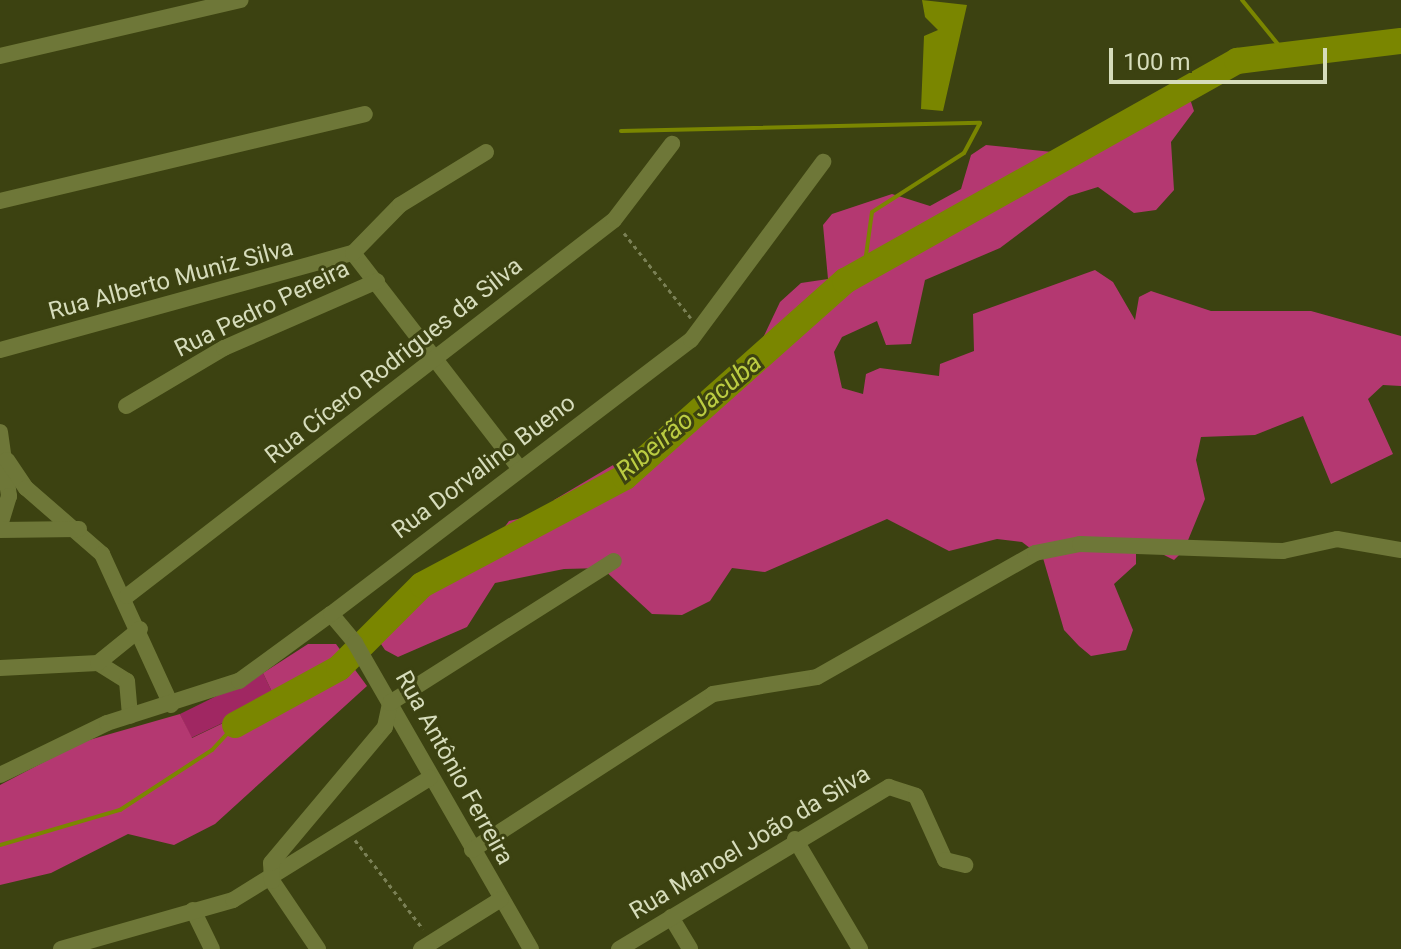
<!DOCTYPE html>
<html>
<head>
<meta charset="utf-8">
<style>
  body { margin:0 }
  #map { position:relative; width:1401px; height:949px; overflow:hidden; background:#3c4211; font-family:Roboto,sans-serif }
  div>[style] { position:absolute }
  .green>* { inset:0; background:#a02762 }
  .forest>* { inset:0; background:#b43871 }
  .water>* { inset:0; background:#7a8600 }
  .stream>* { height:4px; margin:-2px; padding:0 2px; transform-origin:2px; border-radius:2px; background:#7a8600 }
  .river>* { height:26px; margin:-13px; padding:0 13px; transform-origin:13px; border-radius:13px; background:#7a8600 }
  .path>* { height:3px; margin-top:-1.5px; transform-origin:0; background:repeating-linear-gradient(90deg,#7a8055 0 4px,transparent 0 8px) }
  .minor>* { height:16px; margin:-8px; padding:0 8px; transform-origin:8px; border-radius:8px; background:#6e7738 }
  span { translate:-50% -50%; white-space:nowrap; text-align:center; line-height:1.15; -webkit-text-stroke:6px #3c4211; paint-order:stroke }
  .street-label { font-size:24px; color:#d6dcbb }
  .water-label { font-size:26px; color:#bbcc42; font-style:italic }
  .scale { position:absolute; left:1109px; top:48px; width:218px; height:36px; box-sizing:border-box; border:4px solid #d6dcbb; border-top:0; padding-left:10px; font-size:24px; line-height:28px; white-space:nowrap; color:#d6dcbb; -webkit-text-stroke:6px #3c4211; paint-order:stroke }
</style>
</head>
<body>
<div id="map">
  <div class="green">
    <div style="clip-path:polygon(263px 673px,275px 698px,191px 738px,180px 714px)"></div>
  </div>
  <div class="forest">
    <div style="clip-path:polygon(1159px 92px,1191px 102px,1194px 111px,1171px 142px,1174px 190px,1156px 210px,1134px 213px,1098px 187px,1069px 196px,1000px 248px,925px 280px,911px 344px,886px 345px,877px 321px,842px 337px,834px 352px,842px 388px,863px 394px,866px 374px,880px 368px,939px 376px,940px 364px,974px 351px,973px 314px,1095px 270px,1113px 282px,1135px 320px,1139px 297px,1151px 291px,1211px 311px,1311px 311px,1401px 336px,1401px 386px,1383px 385px,1368px 399px,1393px 454px,1331px 484px,1303px 416px,1255px 435px,1201px 437px,1196px 460px,1205px 499px,1184px 550px,1174px 560px,1136px 541px,1136px 564px,1114px 584px,1133px 630px,1126px 650px,1091px 656px,1079px 646px,1064px 630px,1043px 558px,1022px 542px,997px 539px,949px 551px,887px 519px,765px 572px,732px 568px,710px 601px,682px 615px,652px 614px,602px 568px,564px 569px,495px 583px,467px 627px,398px 657px,385px 650px,379px 641px,391px 620px,479px 562px,509px 521px,552px 511px,554px 500px,689px 420px,722px 391px,762px 340px,780px 302px,801px 283px,828px 279px,823px 225px,832px 214px,892px 194px,930px 206px,961px 189px,971px 155px,986px 145px,1062px 153px)"></div>
    <div style="clip-path:polygon(308px 644px,336px 644px,367px 686px,215px 824px,174px 845px,128px 834px,51px 873px,0 885px,0 785px,82px 742px,180px 714px,192px 738px,275px 698px,263px 673px)"></div>
  </div>
  <div class="water">
    <div style="clip-path:polygon(922px 0,967px 5px,943px 111px,921px 109px,924px 36px,938px 30px,925px 17px)"></div>
  </div>
  <div class="stream">
    <div style="left:1242px;top:0;width:68px;rotate:50.9deg"></div>
    <div style="left:621px;top:131px;width:359px;rotate:-1.3deg"></div>
    <div style="left:980px;top:123px;width:34px;rotate:118deg"></div>
    <div style="left:964px;top:153px;width:109px;rotate:147.3deg"></div>
    <div style="left:872px;top:212px;width:59px;rotate:97.9deg"></div>
    <div style="left:0;top:845px;width:125px;rotate:-16.3deg"></div>
    <div style="left:120px;top:810px;width:110px;rotate:-33.1deg"></div>
    <div style="left:212px;top:750px;width:34px;rotate:-47deg"></div>
  </div>
  <div class="river">
    <div style="left:235px;top:725px;width:119px;rotate:-28.7deg"></div>
    <div style="left:339px;top:668px;width:117px;rotate:-45deg"></div>
    <div style="left:422px;top:585px;width:230px;rotate:-28deg"></div>
    <div style="left:625px;top:477px;width:295px;rotate:-41.7deg"></div>
    <div style="left:845px;top:281px;width:450px;rotate:-29.3deg"></div>
    <div style="left:1237px;top:61px;width:165px;rotate:-7deg"></div>
  </div>
  <div class="path">
    <div style="left:624px;top:233px;width:108px;rotate:51.8deg"></div>
    <div style="left:355px;top:840px;width:112px;rotate:52.6deg"></div>
  </div>
  <div class="minor">
    <div style="left:0;top:56px;width:247px;rotate:-13.1deg"></div>
    <div style="left:0;top:201px;width:375px;rotate:-13.4deg"></div>
    <div style="left:353px;top:253px;width:273px;rotate:52.3deg"></div>
    <div style="left:0;top:350px;width:366px;rotate:-15.4deg"></div>
    <div style="left:353px;top:253px;width:67px;rotate:-45.6deg"></div>
    <div style="left:400px;top:205px;width:101px;rotate:-31.6deg"></div>
    <div style="left:126px;top:406px;width:114px;rotate:-30.6deg"></div>
    <div style="left:224px;top:348px;width:167px;rotate:-23.6deg"></div>
    <div style="left:0;top:432px;width:65px;rotate:82deg"></div>
    <div style="left:9px;top:496px;width:30px;rotate:107deg"></div>
    <div style="left:7px;top:460px;width:34px;rotate:56deg"></div>
    <div style="left:26px;top:488px;width:101px;rotate:41deg"></div>
    <div style="left:102px;top:554px;width:166px;rotate:65.4deg"></div>
    <div style="left:0;top:530px;width:79px;rotate:-0.7deg"></div>
    <div style="left:127px;top:596px;width:615px;rotate:-37.67deg"></div>
    <div style="left:614px;top:220px;width:96px;rotate:-52.7deg"></div>
    <div style="left:331px;top:614px;width:38px;rotate:50deg"></div>
    <div style="left:355px;top:643px;width:353px;rotate:60.1deg"></div>
    <div style="left:98px;top:663px;width:34px;rotate:32deg"></div>
    <div style="left:127px;top:681px;width:35px;rotate:85deg"></div>
    <div style="left:0;top:668px;width:98px;rotate:-2.9deg"></div>
    <div style="left:98px;top:663px;width:54px;rotate:-39deg"></div>
    <div style="left:0;top:775px;width:119px;rotate:-25.9deg"></div>
    <div style="left:107px;top:723px;width:139px;rotate:-17.7deg"></div>
    <div style="left:239px;top:681px;width:114px;rotate:-36.1deg"></div>
    <div style="left:331px;top:614px;width:452px;rotate:-37.3deg"></div>
    <div style="left:691px;top:340px;width:222px;rotate:-53.4deg"></div>
    <div style="left:795px;top:839px;width:128px;rotate:59.4deg"></div>
    <div style="left:472px;top:850px;width:287px;rotate:-32.9deg"></div>
    <div style="left:713px;top:694px;width:105px;rotate:-9.3deg"></div>
    <div style="left:817px;top:677px;width:251px;rotate:-29.6deg"></div>
    <div style="left:1035px;top:553px;width:46px;rotate:-11.3deg"></div>
    <div style="left:1080px;top:544px;width:203px;rotate:2deg"></div>
    <div style="left:1283px;top:551px;width:55px;rotate:-12.5deg"></div>
    <div style="left:1337px;top:539px;width:65px;rotate:9.8deg"></div>
    <div style="left:193px;top:910px;width:43px;rotate:64deg"></div>
    <div style="left:671px;top:917px;width:37px;rotate:59deg"></div>
    <div style="left:61px;top:949px;width:179px;rotate:-15.9deg"></div>
    <div style="left:233px;top:900px;width:232px;rotate:-31.8deg"></div>
    <div style="left:318px;top:949px;width:82px;rotate:-124.1deg"></div>
    <div style="left:272px;top:881px;width:18px;rotate:-93deg"></div>
    <div style="left:271px;top:863px;width:177px;rotate:-50deg"></div>
    <div style="left:385px;top:727px;width:25px;rotate:-78deg"></div>
    <div style="left:390px;top:703px;width:265px;rotate:-32.4deg"></div>
    <div style="left:421px;top:949px;width:94px;rotate:-32deg"></div>
    <div style="left:619px;top:949px;width:315px;rotate:-31deg"></div>
    <div style="left:889px;top:787px;width:28px;rotate:18deg"></div>
    <div style="left:916px;top:796px;width:70px;rotate:65.6deg"></div>
    <div style="left:945px;top:860px;width:21px;rotate:14deg"></div>
  </div>
  <div class="street-label">
    <span style="left:171px;top:280px;rotate:-15deg">Rua Alberto Muniz Silva</span>
    <span style="left:262px;top:309px;rotate:-26deg">Rua Pedro Pereira</span>
    <span style="left:394px;top:361px;rotate:-38deg">Rua Cícero Rodrigues da Silva</span>
    <span style="left:484px;top:467px;rotate:-37deg">Rua Dorvalino Bueno</span>
    <span style="left:454px;top:768px;rotate:61deg">Rua Antônio Ferreira</span>
    <span style="left:750px;top:843px;rotate:-31deg">Rua Manoel João da Silva</span>
  </div>
  <div class="water-label">
    <span style="left:689px;top:417px;rotate:-40deg">Ribeirão Jacuba</span>
  </div>
  <div class="scale">100 m</div>
</div>
</body>
</html>
